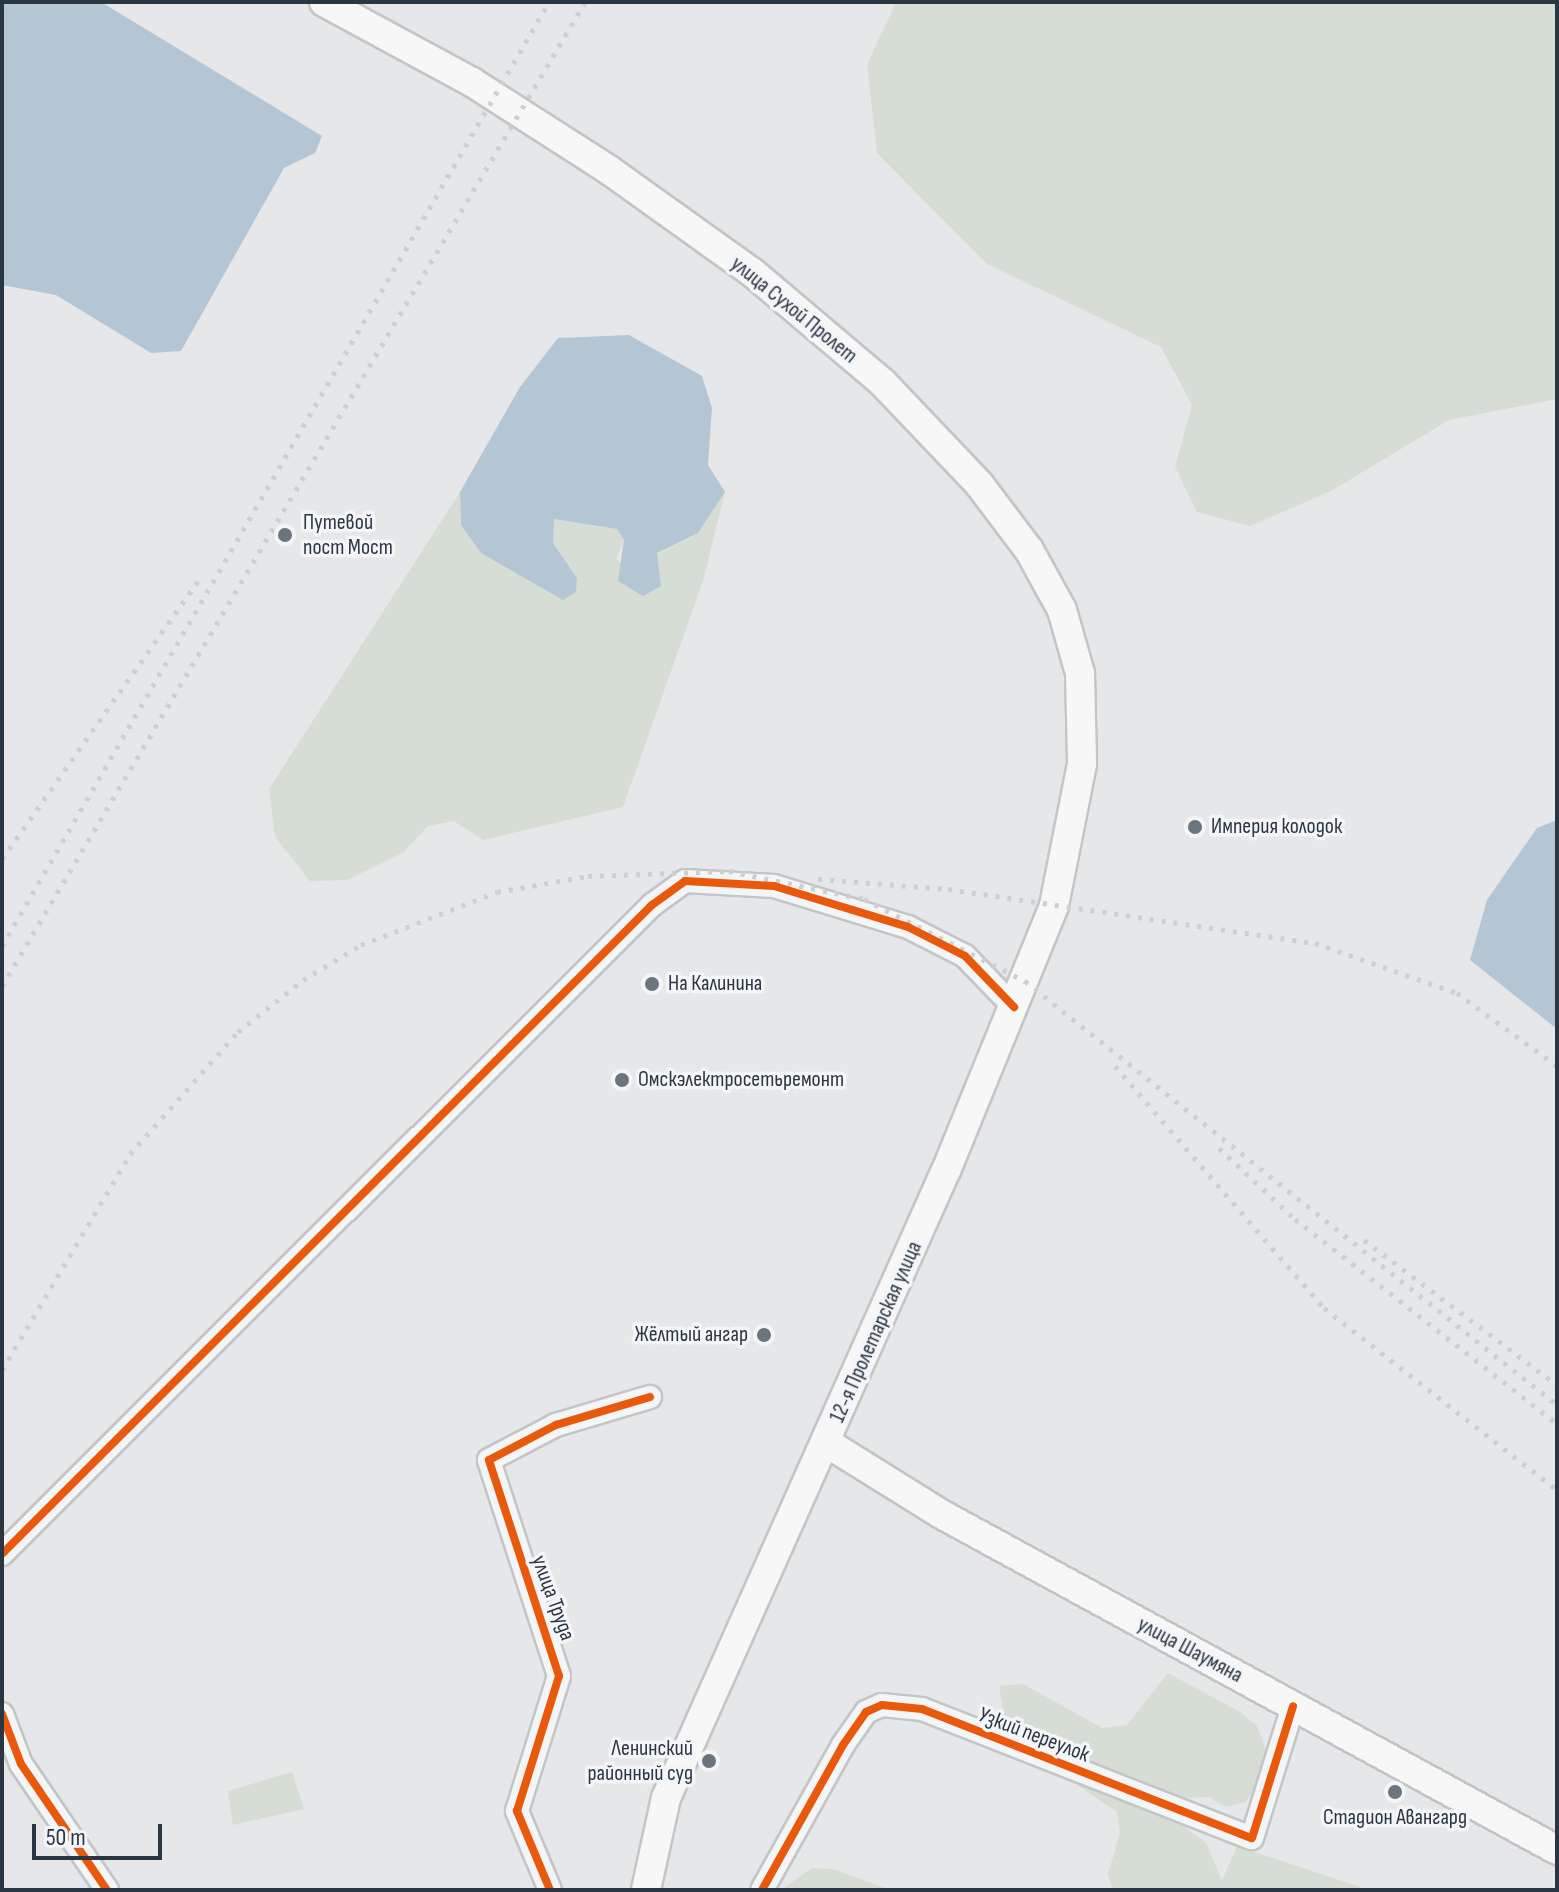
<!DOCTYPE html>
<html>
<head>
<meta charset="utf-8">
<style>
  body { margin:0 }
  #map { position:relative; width:1559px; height:1892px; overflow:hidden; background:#e5e7e9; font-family:"Sofia Sans Condensed",sans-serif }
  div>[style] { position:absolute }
  .green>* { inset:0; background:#d6ddd5 }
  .water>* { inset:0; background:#b4c6d3 }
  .roads { filter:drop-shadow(2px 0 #c3c5c7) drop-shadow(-2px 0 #c3c5c7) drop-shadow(0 2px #c3c5c7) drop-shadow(0 -2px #c3c5c7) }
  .minor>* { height:22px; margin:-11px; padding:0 11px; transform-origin:11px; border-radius:11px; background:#f4f5f6 }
  .major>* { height:28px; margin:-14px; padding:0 14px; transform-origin:14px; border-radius:14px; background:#f7f7f8 }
  .rail>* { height:5px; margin-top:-2.5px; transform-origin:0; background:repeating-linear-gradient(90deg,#cdcfd1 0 4px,transparent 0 12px) }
  .cycleway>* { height:8px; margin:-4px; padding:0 4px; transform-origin:4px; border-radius:4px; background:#e8590c }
  .dots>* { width:22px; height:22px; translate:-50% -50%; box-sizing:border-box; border:4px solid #f3f5f8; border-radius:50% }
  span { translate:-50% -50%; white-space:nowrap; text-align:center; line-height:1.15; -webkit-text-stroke:7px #f3f5f8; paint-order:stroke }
  .street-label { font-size:22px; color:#2b3643 }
  .poi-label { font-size:22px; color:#2b3643 }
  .left { translate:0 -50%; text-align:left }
  .right { translate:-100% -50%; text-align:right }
  .frame { position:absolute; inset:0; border:4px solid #2b3643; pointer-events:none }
  .scale { position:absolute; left:32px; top:1824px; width:130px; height:36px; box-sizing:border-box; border:4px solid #2b3643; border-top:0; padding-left:10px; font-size:24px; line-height:28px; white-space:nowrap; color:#2b3643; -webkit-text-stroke:6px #f3f5f8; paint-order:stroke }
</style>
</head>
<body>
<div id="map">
  <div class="green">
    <div style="clip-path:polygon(896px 2px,1557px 2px,1557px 399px,1449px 420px,1331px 491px,1250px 526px,1197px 512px,1175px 467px,1192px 405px,1161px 347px,987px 264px,877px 153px,867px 65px)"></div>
    <div style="clip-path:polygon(460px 492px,461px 525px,577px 578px,553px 543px,554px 519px,617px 529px,624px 540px,616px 559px,661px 586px,657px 554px,698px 533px,725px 492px,703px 581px,623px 807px,483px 840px,454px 821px,428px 826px,404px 852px,347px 880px,310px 881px,275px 837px,269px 789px)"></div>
    <div style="clip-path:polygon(1168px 1673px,1240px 1712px,1257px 1726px,1265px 1747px,1264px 1774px,1246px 1802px,1226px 1807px,1209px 1797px,1178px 1798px,1169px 1815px,1206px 1843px,1222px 1880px,1237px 1846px,1369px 1890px,1113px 1890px,1108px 1874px,1120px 1833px,1117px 1812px,1077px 1785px,1088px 1764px,1006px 1727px,999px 1686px,1023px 1684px,1102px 1728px,1127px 1725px)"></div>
    <div style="clip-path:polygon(292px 1772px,304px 1809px,233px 1825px,228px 1791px)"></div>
    <div style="clip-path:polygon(812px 1868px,833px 1869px,890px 1890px,781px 1890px)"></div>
  </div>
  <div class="water">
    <div style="clip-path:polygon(2px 2px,101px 2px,322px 136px,315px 153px,284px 168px,181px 351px,151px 353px,56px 295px,2px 285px)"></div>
    <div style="clip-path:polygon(629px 335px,702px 376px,712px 408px,708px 465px,725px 492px,698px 533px,657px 553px,661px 586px,643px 596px,618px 581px,624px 540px,617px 529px,554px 519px,553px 543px,577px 578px,576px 592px,563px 600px,481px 553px,461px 525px,460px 492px,520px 387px,558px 338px)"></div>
    <div style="clip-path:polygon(1557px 820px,1557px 1029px,1470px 960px,1487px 900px,1537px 828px)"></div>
  </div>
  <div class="roads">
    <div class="minor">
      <div style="left:2px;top:1554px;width:919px;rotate:-44.96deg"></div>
      <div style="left:652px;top:905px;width:41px;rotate:-36deg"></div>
      <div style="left:685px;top:881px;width:89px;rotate:3.2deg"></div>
      <div style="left:774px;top:886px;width:140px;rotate:17deg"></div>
      <div style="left:908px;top:927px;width:64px;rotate:27deg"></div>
      <div style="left:965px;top:956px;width:71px;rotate:46.1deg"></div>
      <div style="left:2px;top:1714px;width:53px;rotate:69.2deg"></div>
      <div style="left:21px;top:1764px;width:153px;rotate:55.7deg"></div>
      <div style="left:550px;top:1890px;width:86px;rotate:-112.7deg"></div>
      <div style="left:517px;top:1811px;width:141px;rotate:-72.7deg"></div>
      <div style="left:559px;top:1676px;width:227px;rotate:-108deg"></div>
      <div style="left:489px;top:1460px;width:76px;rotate:-27.6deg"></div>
      <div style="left:556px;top:1425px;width:98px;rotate:-16.6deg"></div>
      <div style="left:762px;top:1890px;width:166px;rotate:-60.8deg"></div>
      <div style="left:843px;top:1745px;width:40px;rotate:-55.1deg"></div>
      <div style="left:866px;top:1712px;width:17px;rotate:-24deg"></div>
      <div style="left:882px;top:1705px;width:40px;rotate:5.7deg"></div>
      <div style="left:922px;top:1709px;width:354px;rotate:21.4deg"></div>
      <div style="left:1252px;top:1838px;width:138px;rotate:-72.7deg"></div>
    </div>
    <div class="major">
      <div style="left:324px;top:2px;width:168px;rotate:28.4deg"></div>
      <div style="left:472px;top:82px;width:163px;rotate:32.7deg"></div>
      <div style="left:609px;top:170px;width:177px;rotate:35.6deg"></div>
      <div style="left:753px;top:273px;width:169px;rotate:40.2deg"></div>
      <div style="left:882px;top:382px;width:141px;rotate:46.4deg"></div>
      <div style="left:979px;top:484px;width:83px;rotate:52.9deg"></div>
      <div style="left:1029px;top:550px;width:68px;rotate:61.2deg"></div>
      <div style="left:1062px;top:610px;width:66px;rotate:74.1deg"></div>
      <div style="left:1080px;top:673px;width:91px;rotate:88.7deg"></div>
      <div style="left:1082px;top:764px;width:145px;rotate:101.2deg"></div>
      <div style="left:1054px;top:906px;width:285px;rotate:112.2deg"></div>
      <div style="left:946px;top:1170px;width:688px;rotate:114.03deg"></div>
      <div style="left:666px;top:1798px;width:94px;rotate:102.3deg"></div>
      <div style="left:827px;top:1443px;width:134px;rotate:31.9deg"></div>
      <div style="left:941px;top:1514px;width:702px;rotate:28.61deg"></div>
    </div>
  </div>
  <div class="rail">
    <div style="left:2px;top:859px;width:342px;rotate:-54.8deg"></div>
    <div style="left:818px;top:879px;width:130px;rotate:4.4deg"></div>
    <div style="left:948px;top:889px;width:371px;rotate:8.4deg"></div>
    <div style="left:1315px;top:943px;width:151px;rotate:19.4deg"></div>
    <div style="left:1457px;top:993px;width:124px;rotate:36.1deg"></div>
    <div style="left:2px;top:946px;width:1091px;rotate:-59.91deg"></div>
    <div style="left:2px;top:986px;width:1144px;rotate:-59.35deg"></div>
    <div style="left:1115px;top:1066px;width:320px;rotate:49.2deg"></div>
    <div style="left:1324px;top:1308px;width:296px;rotate:38deg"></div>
    <div style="left:1219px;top:1148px;width:104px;rotate:43.1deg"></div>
    <div style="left:1295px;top:1219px;width:333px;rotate:38deg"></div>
    <div style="left:1364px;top:1240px;width:241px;rotate:36.9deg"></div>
    <div style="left:2px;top:1370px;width:251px;rotate:-59.3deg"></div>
    <div style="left:130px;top:1154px;width:163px;rotate:-48.5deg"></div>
    <div style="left:238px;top:1032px;width:83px;rotate:-38.7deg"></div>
    <div style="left:303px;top:980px;width:68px;rotate:-31.1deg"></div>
    <div style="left:361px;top:945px;width:146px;rotate:-21.3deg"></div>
    <div style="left:497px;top:892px;width:92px;rotate:-10deg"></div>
    <div style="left:588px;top:876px;width:141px;rotate:-2deg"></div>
    <div style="left:729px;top:871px;width:138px;rotate:11.7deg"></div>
    <div style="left:864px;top:899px;width:181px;rotate:27deg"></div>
    <div style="left:1025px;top:981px;width:680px;rotate:38.55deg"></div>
  </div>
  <div class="cycleway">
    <div style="left:2px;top:1554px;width:919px;rotate:-44.96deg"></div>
    <div style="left:652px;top:905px;width:41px;rotate:-36deg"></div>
    <div style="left:685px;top:881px;width:89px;rotate:3.2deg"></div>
    <div style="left:774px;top:886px;width:140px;rotate:17deg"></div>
    <div style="left:908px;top:927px;width:64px;rotate:27deg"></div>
    <div style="left:965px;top:956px;width:71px;rotate:46.1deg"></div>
    <div style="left:2px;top:1714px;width:53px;rotate:69.2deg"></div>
    <div style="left:21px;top:1764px;width:153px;rotate:55.7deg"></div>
    <div style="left:550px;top:1890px;width:86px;rotate:-112.7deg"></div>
    <div style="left:517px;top:1811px;width:141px;rotate:-72.7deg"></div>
    <div style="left:559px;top:1676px;width:227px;rotate:-108deg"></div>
    <div style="left:489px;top:1460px;width:76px;rotate:-27.6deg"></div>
    <div style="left:556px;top:1425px;width:98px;rotate:-16.6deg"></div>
    <div style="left:762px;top:1890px;width:166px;rotate:-60.8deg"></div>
    <div style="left:843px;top:1745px;width:40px;rotate:-55.1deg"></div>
    <div style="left:866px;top:1712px;width:17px;rotate:-24deg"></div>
    <div style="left:882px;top:1705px;width:40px;rotate:5.7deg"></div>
    <div style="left:922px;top:1709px;width:354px;rotate:21.4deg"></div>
    <div style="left:1252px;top:1838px;width:138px;rotate:-72.7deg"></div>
  </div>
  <div class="dots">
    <div style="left:285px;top:535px;background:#6c747d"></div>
    <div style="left:1195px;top:827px;background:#6c747d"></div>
    <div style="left:652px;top:984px;background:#6c747d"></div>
    <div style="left:622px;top:1080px;background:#6c747d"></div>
    <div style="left:764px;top:1335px;background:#6c747d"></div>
    <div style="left:709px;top:1761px;background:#6c747d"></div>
    <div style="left:1395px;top:1792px;background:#6c747d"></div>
  </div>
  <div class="street-label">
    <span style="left:794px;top:310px;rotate:39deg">улица Сухой Пролет</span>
    <span style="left:876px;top:1332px;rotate:-66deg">12-я Пролетарская улица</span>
    <span style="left:553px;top:1598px;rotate:70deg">улица Труда</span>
    <span style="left:1190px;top:1650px;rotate:28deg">улица Шаумяна</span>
    <span style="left:1034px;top:1735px;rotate:21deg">Узкий переулок</span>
  </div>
  <div class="poi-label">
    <span class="left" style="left:303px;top:535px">Путевой<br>пост Мост</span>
    <span class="left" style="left:1211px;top:827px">Империя колодок</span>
    <span class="left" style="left:668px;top:984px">На Калинина</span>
    <span class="left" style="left:638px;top:1080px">Омскэлектросетьремонт</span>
    <span class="right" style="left:748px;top:1335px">Жёлтый ангар</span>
    <span class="right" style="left:693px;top:1761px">Ленинский<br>районный суд</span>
    <span style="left:1395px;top:1818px">Стадион Авангард</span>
  </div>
  <div class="frame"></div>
  <div class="scale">50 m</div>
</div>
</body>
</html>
